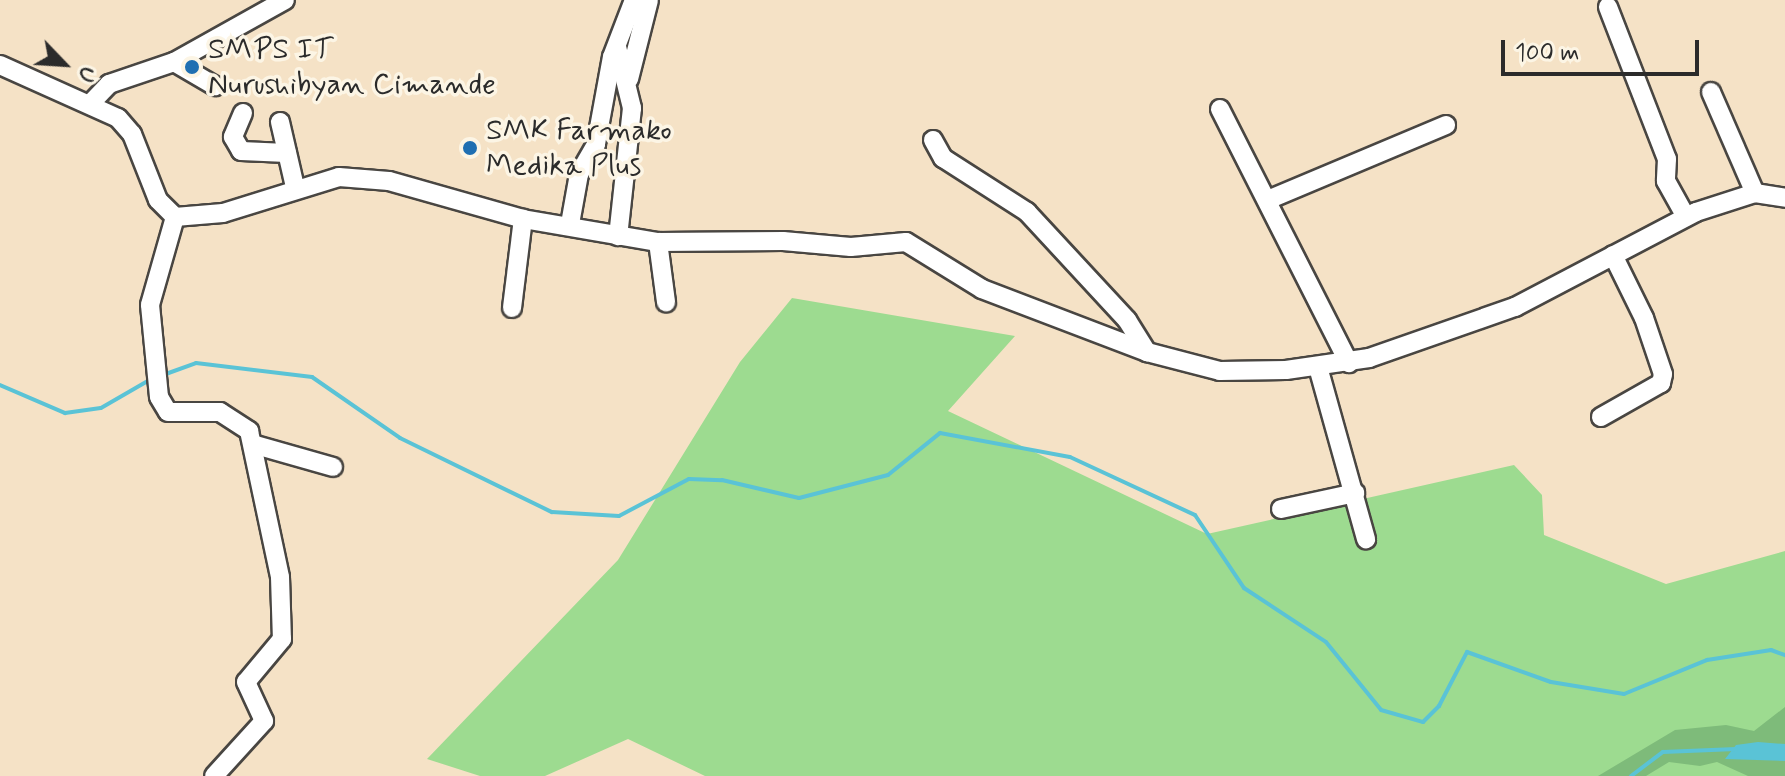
<!DOCTYPE html>
<html>
<head>
<meta charset="utf-8">
<style>
  body { margin:0 }
  #map { position:relative; width:1785px; height:776px; overflow:hidden; background:#f5e2c6; font-family:Mynerve,sans-serif }
  div>[style] { position:absolute }
  .green>* { inset:0; background:#9ddb90 }
  .forest>* { inset:0; background:#7ebb7a }
  .water>* { inset:0; background:#5ac3d6 }
  .stream>* { height:4px; margin:-2px; padding:0 2px; transform-origin:2px; border-radius:2px; background:#5ac3d6 }
  .roads { filter:drop-shadow(2px 0 #494642) drop-shadow(-2px 0 #494642) drop-shadow(0 2px #494642) drop-shadow(0 -2px #494642) }
  .minor>* { height:18px; margin:-9px; padding:0 9px; transform-origin:9px; border-radius:9px; background:#fff }
  .dots>* { width:22px; height:22px; translate:-50% -50%; box-sizing:border-box; border:4px solid #fcf5e5; border-radius:50% }
  span { translate:-50% -50%; white-space:nowrap; text-align:center; line-height:1.15; -webkit-text-stroke:7px #fcf5e5; paint-order:stroke }
  .poi-label { font-size:30px; color:#2b2b2b }
  .left { translate:0 -50%; text-align:left }
  .north { position:absolute; left:24px; top:24px; width:80px; height:80px; -webkit-text-stroke:6px #fcf5e5; paint-order:stroke; rotate:115deg; font-size:22px; font-weight:700; line-height:32px; text-align:center; color:#2b2b2b }
  .north::after { content:''; display:block; margin:auto; width:28px; height:36px; background:#2b2b2b; clip-path:polygon(50% 0,100% 100%,50% 72%,0 100%) }
  .scale { position:absolute; left:1501px; top:40px; width:198px; height:36px; box-sizing:border-box; border:4px solid #2b2b2b; border-top:0; padding-left:10px; font-size:24px; line-height:28px; white-space:nowrap; color:#2b2b2b; -webkit-text-stroke:6px #fcf5e5; paint-order:stroke }
</style>
</head>
<body>
<div id="map">
  <div class="green">
    <div style="clip-path:polygon(792px 298px,1015px 336px,948px 411px,1207px 534px,1514px 465px,1542px 495px,1544px 535px,1666px 584px,1785px 551px,1785px 776px,705px 776px,628px 739px,545px 776px,480px 776px,427px 759px,618px 560px,740px 362px)"></div>
  </div>
  <div class="forest">
    <div style="clip-path:polygon(1785px 707px,1785px 776px,1748px 776px,1717px 762px,1700px 766px,1669px 762px,1646px 776px,1598px 776px,1675px 730px,1726px 725px,1754px 731px)"></div>
  </div>
  <div class="water">
    <div style="clip-path:polygon(1758px 742px,1785px 744px,1785px 761px,1725px 759px,1736px 745px)"></div>
  </div>
  <div class="stream">
    <div style="left:163px;top:375px;width:35px;rotate:-20deg"></div>
    <div style="left:196px;top:363px;width:117px;rotate:6.9deg"></div>
    <div style="left:312px;top:377px;width:107px;rotate:34.7deg"></div>
    <div style="left:400px;top:438px;width:169px;rotate:26deg"></div>
    <div style="left:552px;top:512px;width:67px;rotate:3.4deg"></div>
    <div style="left:619px;top:516px;width:79px;rotate:-27.9deg"></div>
    <div style="left:689px;top:479px;width:33px;rotate:2deg"></div>
    <div style="left:722px;top:480px;width:79px;rotate:13.2deg"></div>
    <div style="left:799px;top:498px;width:92px;rotate:-14.5deg"></div>
    <div style="left:888px;top:475px;width:67px;rotate:-38.9deg"></div>
    <div style="left:940px;top:433px;width:132px;rotate:10.5deg"></div>
    <div style="left:1070px;top:457px;width:138px;rotate:24.9deg"></div>
    <div style="left:1195px;top:515px;width:88px;rotate:56.1deg"></div>
    <div style="left:1244px;top:588px;width:98px;rotate:33.4deg"></div>
    <div style="left:1326px;top:642px;width:87px;rotate:51deg"></div>
    <div style="left:1381px;top:710px;width:44px;rotate:15.9deg"></div>
    <div style="left:1423px;top:722px;width:23px;rotate:-45deg"></div>
    <div style="left:1439px;top:706px;width:61px;rotate:-62.6deg"></div>
    <div style="left:1467px;top:652px;width:89px;rotate:19.7deg"></div>
    <div style="left:1551px;top:682px;width:74px;rotate:9.3deg"></div>
    <div style="left:1624px;top:694px;width:90px;rotate:-22.3deg"></div>
    <div style="left:1707px;top:660px;width:65px;rotate:-8.9deg"></div>
    <div style="left:1771px;top:650px;width:15px;rotate:20deg"></div>
    <div style="left:0;top:385px;width:71px;rotate:23.3deg"></div>
    <div style="left:65px;top:413px;width:36px;rotate:-8deg"></div>
    <div style="left:101px;top:408px;width:58px;rotate:-30.1deg"></div>
    <div style="left:1631px;top:776px;width:40px;rotate:-37deg"></div>
    <div style="left:1663px;top:752px;width:73px;rotate:-2.4deg"></div>
  </div>
  <div class="roads">
    <div class="minor">
      <div style="left:1608px;top:7px;width:163px;rotate:68.8deg"></div>
      <div style="left:1667px;top:159px;width:22px;rotate:93deg"></div>
      <div style="left:1666px;top:181px;width:41px;rotate:60.9deg"></div>
      <div style="left:617px;top:47px;width:63px;rotate:76.2deg"></div>
      <div style="left:632px;top:108px;width:129px;rotate:96.2deg"></div>
      <div style="left:174px;top:62px;width:48px;rotate:30.3deg"></div>
      <div style="left:0;top:65px;width:129px;rotate:24.2deg"></div>
      <div style="left:118px;top:118px;width:21px;rotate:49deg"></div>
      <div style="left:132px;top:134px;width:71px;rotate:68.5deg"></div>
      <div style="left:158px;top:200px;width:24px;rotate:45deg"></div>
      <div style="left:175px;top:217px;width:48px;rotate:-4.8deg"></div>
      <div style="left:223px;top:213px;width:121px;rotate:-17.2deg"></div>
      <div style="left:339px;top:177px;width:50px;rotate:4.6deg"></div>
      <div style="left:389px;top:181px;width:139px;rotate:15.8deg"></div>
      <div style="left:523px;top:219px;width:137px;rotate:9.7deg"></div>
      <div style="left:658px;top:242px;width:125px;rotate:-0.5deg"></div>
      <div style="left:783px;top:241px;width:68px;rotate:5deg"></div>
      <div style="left:851px;top:247px;width:55px;rotate:-5.2deg"></div>
      <div style="left:906px;top:242px;width:89px;rotate:31.7deg"></div>
      <div style="left:982px;top:289px;width:177px;rotate:20.9deg"></div>
      <div style="left:1147px;top:352px;width:75px;rotate:14.6deg"></div>
      <div style="left:1220px;top:371px;width:66px;rotate:-0.9deg"></div>
      <div style="left:1286px;top:370px;width:84px;rotate:-8.2deg"></div>
      <div style="left:1369px;top:358px;width:155px;rotate:-19.3deg"></div>
      <div style="left:1515px;top:307px;width:204px;rotate:-27.7deg"></div>
      <div style="left:1696px;top:212px;width:62px;rotate:-17.9deg"></div>
      <div style="left:1755px;top:193px;width:30px;rotate:9deg"></div>
      <div style="left:629px;top:79px;width:81px;rotate:-75.8deg"></div>
      <div style="left:1711px;top:92px;width:110px;rotate:66.5deg"></div>
      <div style="left:90px;top:104px;width:28px;rotate:-46deg"></div>
      <div style="left:109px;top:84px;width:69px;rotate:-18.7deg"></div>
      <div style="left:174px;top:62px;width:127px;rotate:-29.2deg"></div>
      <div style="left:1220px;top:109px;width:285px;rotate:63.1deg"></div>
      <div style="left:243px;top:113px;width:26px;rotate:113deg"></div>
      <div style="left:233px;top:137px;width:16px;rotate:60deg"></div>
      <div style="left:241px;top:151px;width:46px;rotate:2.5deg"></div>
      <div style="left:280px;top:122px;width:67px;rotate:77deg"></div>
      <div style="left:933px;top:140px;width:21px;rotate:61deg"></div>
      <div style="left:943px;top:158px;width:100px;rotate:32.7deg"></div>
      <div style="left:1027px;top:212px;width:147px;rotate:47.2deg"></div>
      <div style="left:1127px;top:320px;width:38px;rotate:58deg"></div>
      <div style="left:1270px;top:199px;width:191px;rotate:-22.8deg"></div>
      <div style="left:175px;top:217px;width:91px;rotate:105.9deg"></div>
      <div style="left:150px;top:305px;width:92px;rotate:84.4deg"></div>
      <div style="left:159px;top:397px;width:17px;rotate:59deg"></div>
      <div style="left:168px;top:412px;width:52px"></div>
      <div style="left:220px;top:412px;width:35px;rotate:33deg"></div>
      <div style="left:249px;top:431px;width:149px;rotate:78deg"></div>
      <div style="left:280px;top:577px;width:62px;rotate:88.2deg"></div>
      <div style="left:282px;top:639px;width:56px;rotate:129.9deg"></div>
      <div style="left:246px;top:682px;width:43px;rotate:65.2deg"></div>
      <div style="left:264px;top:721px;width:74px;rotate:132.3deg"></div>
      <div style="left:570px;top:224px;width:51px;rotate:-79.8deg"></div>
      <div style="left:579px;top:174px;width:34px;rotate:-60deg"></div>
      <div style="left:596px;top:144px;width:88px;rotate:-79.6deg"></div>
      <div style="left:612px;top:57px;width:61px;rotate:-68.9deg"></div>
      <div style="left:658px;top:242px;width:61px;rotate:82.4deg"></div>
      <div style="left:512px;top:308px;width:90px;rotate:-83deg"></div>
      <div style="left:1318px;top:367px;width:179px;rotate:74.4deg"></div>
      <div style="left:1601px;top:417px;width:69px;rotate:-29.5deg"></div>
      <div style="left:1661px;top:383px;width:9px;rotate:-77deg"></div>
      <div style="left:1663px;top:374px;width:59px;rotate:-108.7deg"></div>
      <div style="left:1644px;top:318px;width:70px;rotate:-116.2deg"></div>
      <div style="left:256px;top:445px;width:80px;rotate:15.9deg"></div>
      <div style="left:1281px;top:509px;width:76px;rotate:-12.2deg"></div>
    </div>
  </div>
  <div class="dots">
    <div style="left:192px;top:67px;background:#1f6fb2"></div>
    <div style="left:470px;top:148px;background:#1f6fb2"></div>
  </div>
  <div class="poi-label">
    <span class="left" style="left:208px;top:67px">SMPS IT<br>Nurushibyan Cimande</span>
    <span class="left" style="left:486px;top:148px">SMK Farmako<br>Medika Plus</span>
  </div>
  <div class="north">U</div>
  <div class="scale">100 m</div>
</div>
</body>
</html>
